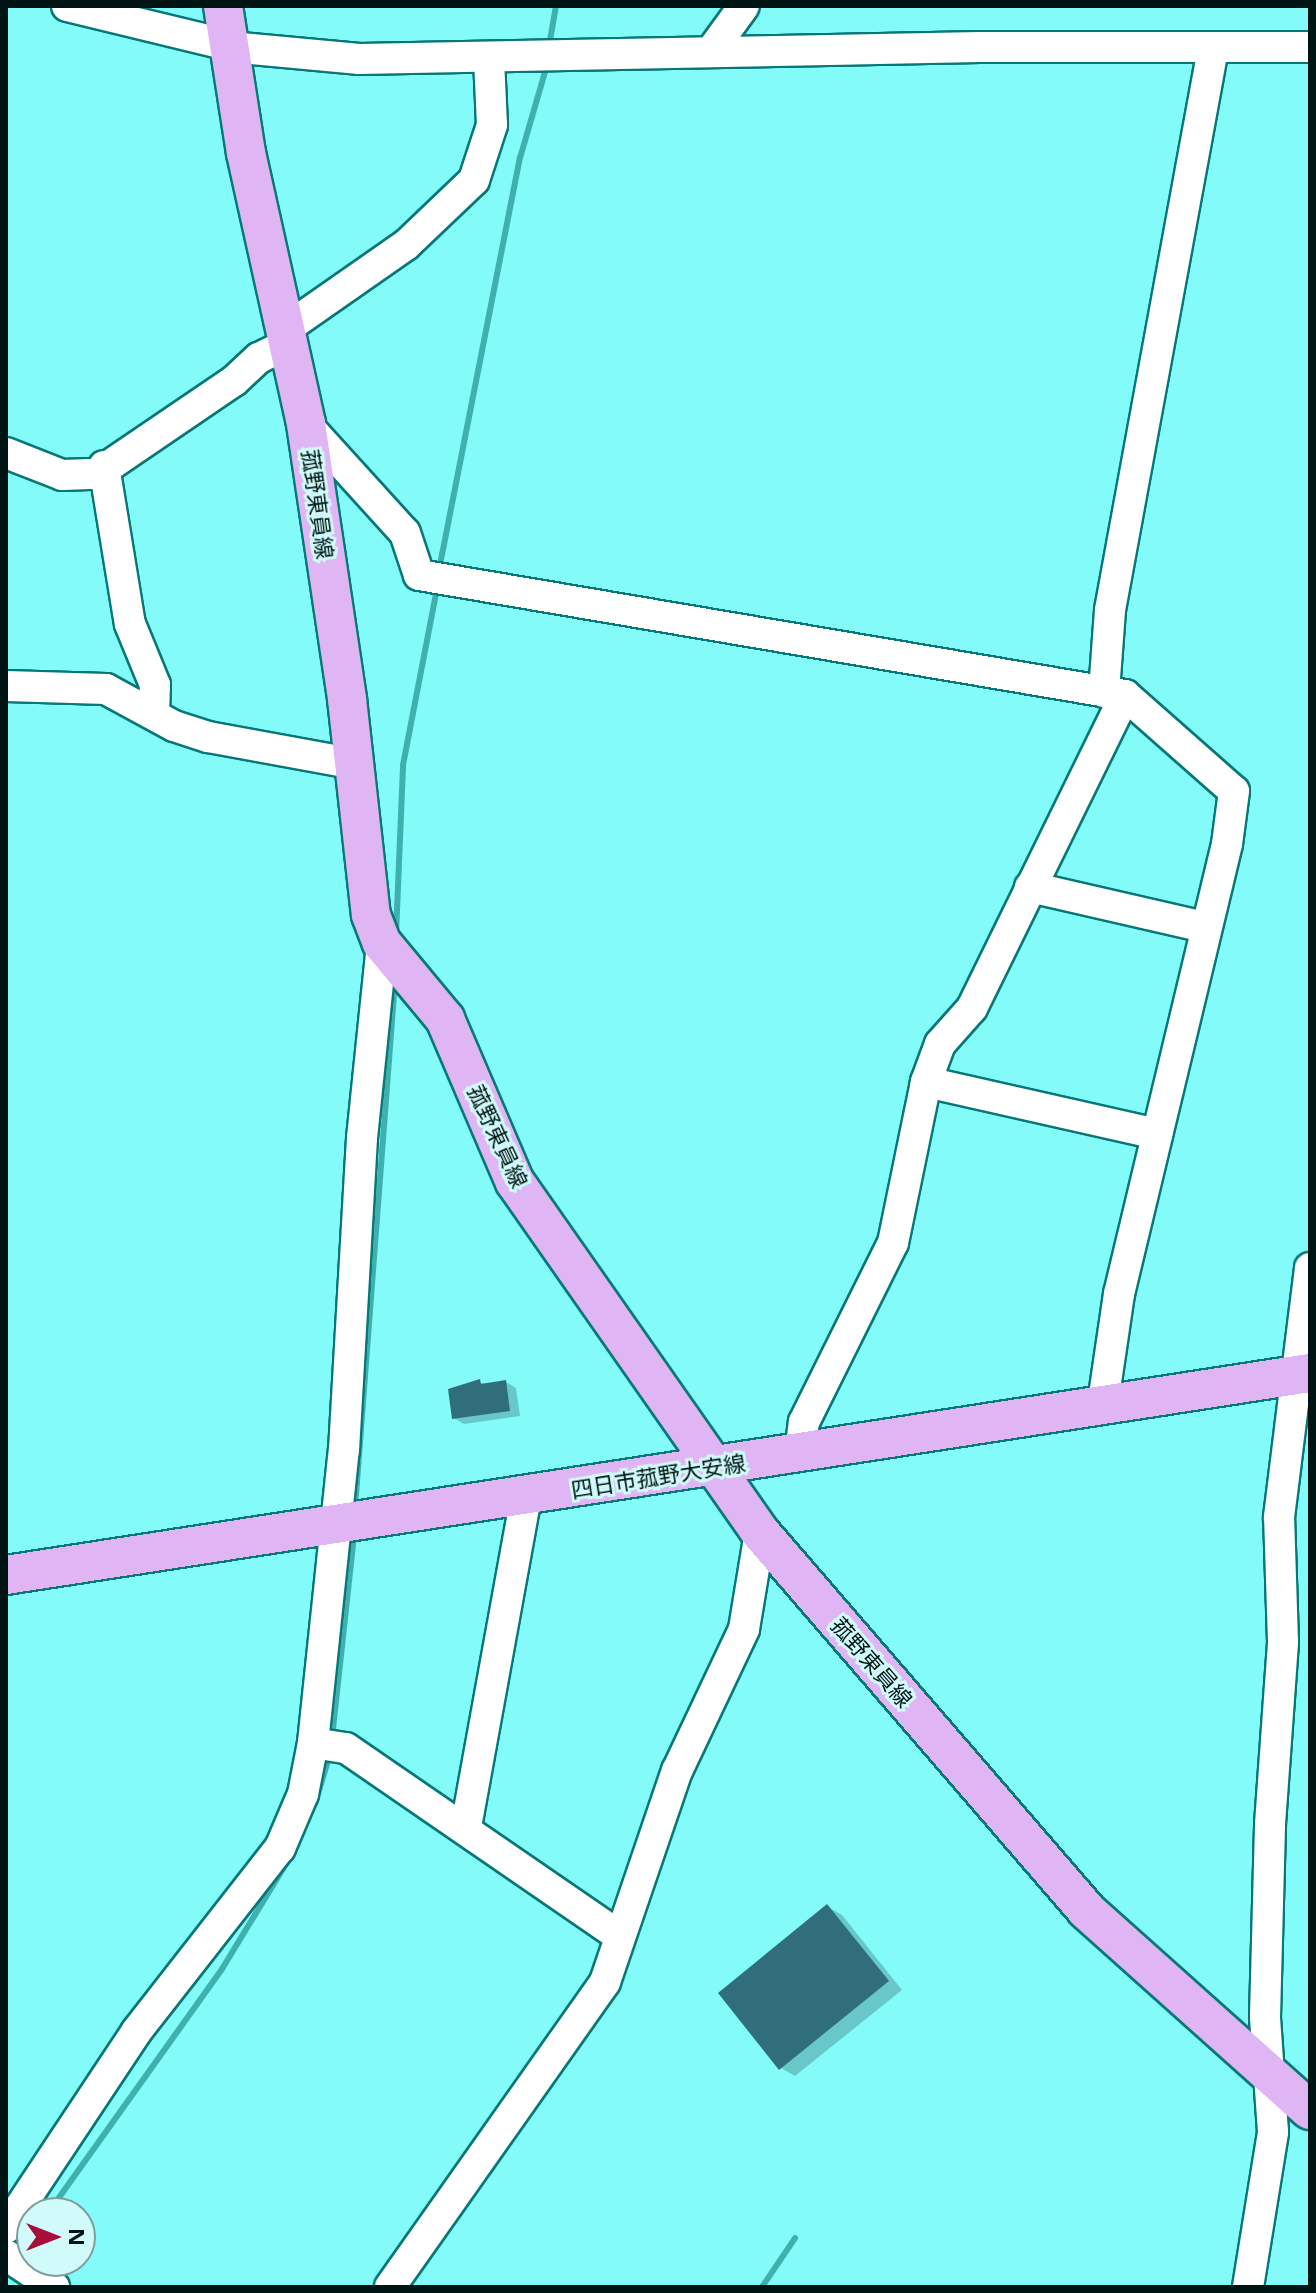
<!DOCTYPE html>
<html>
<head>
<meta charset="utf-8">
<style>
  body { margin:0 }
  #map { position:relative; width:1316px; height:2293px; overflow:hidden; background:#83fbf9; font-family:"Noto Sans","Noto Sans JP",sans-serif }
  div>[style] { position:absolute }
  .shadow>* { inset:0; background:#0003 }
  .stream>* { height:6px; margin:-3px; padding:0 3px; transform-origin:3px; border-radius:3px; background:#40b0af }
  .building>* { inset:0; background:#316e7c }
  .roads { filter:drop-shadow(2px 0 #087877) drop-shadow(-2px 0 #087877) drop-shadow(0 2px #087877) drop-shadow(0 -2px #087877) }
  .minor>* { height:30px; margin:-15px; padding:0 15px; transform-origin:15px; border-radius:15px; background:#fff }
  .major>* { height:38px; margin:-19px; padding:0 19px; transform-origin:19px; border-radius:19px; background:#dfb5f4 }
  span { translate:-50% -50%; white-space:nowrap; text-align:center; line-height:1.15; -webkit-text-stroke:6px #d0fbfa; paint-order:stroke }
  .street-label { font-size:22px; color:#001413 }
  .frame { position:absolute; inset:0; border:8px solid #001413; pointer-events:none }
  .north { position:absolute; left:16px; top:2197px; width:80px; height:80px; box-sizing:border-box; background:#d0fbfa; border:2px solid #7d9f9e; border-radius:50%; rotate:90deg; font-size:22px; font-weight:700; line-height:32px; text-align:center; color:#001413 }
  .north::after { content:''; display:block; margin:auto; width:28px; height:36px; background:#a70f3a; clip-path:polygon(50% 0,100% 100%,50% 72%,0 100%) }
</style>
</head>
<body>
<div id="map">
  <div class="shadow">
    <div style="clip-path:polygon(506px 1382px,516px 1388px,520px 1416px,464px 1424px,454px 1418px,465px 1384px)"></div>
    <div style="clip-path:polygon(828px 1907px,842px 1915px,902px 1990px,795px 2076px,781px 2068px)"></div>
  </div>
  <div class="stream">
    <div style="left:549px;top:46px;width:41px;rotate:-80.1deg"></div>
    <div style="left:439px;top:570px;width:420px;rotate:-78.9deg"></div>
    <div style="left:520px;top:158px;width:97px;rotate:-73.8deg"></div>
    <div style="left:396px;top:934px;width:169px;rotate:-87.6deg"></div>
    <div style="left:403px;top:765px;width:179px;rotate:-79.1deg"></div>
    <div style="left:355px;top:1508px;width:529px;rotate:-85.66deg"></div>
    <div style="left:332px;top:1738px;width:204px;rotate:-83.8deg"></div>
    <div style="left:315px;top:1804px;width:52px;rotate:-73.3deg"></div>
    <div style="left:48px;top:2213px;width:300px;rotate:-54.5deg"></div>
    <div style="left:222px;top:1969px;width:135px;rotate:-58.7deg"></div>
    <div style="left:17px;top:2252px;width:24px;rotate:-52deg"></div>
    <div style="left:762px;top:2287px;width:59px;rotate:-56deg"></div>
  </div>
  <div class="building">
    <div style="clip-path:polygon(480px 1379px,481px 1384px,506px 1380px,510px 1411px,452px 1419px,448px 1389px)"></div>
    <div style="clip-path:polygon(827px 1904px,889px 1981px,779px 2070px,718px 1993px)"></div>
  </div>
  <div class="roads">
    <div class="minor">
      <div style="left:67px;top:6px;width:179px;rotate:13.6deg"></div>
      <div style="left:241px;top:48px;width:119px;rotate:5.3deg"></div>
      <div style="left:359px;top:59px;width:621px;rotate:-1.11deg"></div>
      <div style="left:980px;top:47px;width:330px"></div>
      <div style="left:712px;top:50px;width:54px;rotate:-54deg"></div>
      <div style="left:284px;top:330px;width:149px;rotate:-34.9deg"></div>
      <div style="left:406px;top:245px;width:94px;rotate:-43.7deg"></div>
      <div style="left:474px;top:180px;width:58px;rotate:-71.9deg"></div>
      <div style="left:492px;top:125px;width:66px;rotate:-92.6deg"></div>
      <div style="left:306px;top:424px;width:147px;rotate:47.8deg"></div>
      <div style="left:405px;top:533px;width:44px;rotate:71.6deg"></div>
      <div style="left:419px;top:575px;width:716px;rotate:9.65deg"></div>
      <div style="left:1125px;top:695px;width:145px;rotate:41.4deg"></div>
      <div style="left:1234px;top:791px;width:53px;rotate:97.5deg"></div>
      <div style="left:1227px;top:844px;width:463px;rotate:103.5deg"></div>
      <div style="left:1119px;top:1294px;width:116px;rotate:98.4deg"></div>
      <div style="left:6px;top:453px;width:60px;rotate:21.4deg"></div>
      <div style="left:62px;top:475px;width:35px;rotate:-2deg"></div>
      <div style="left:97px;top:474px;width:166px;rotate:-34.2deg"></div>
      <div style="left:234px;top:381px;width:34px;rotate:-43deg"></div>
      <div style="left:259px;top:358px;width:34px;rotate:-26deg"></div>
      <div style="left:104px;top:466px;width:160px;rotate:80.7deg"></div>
      <div style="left:130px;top:624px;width:66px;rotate:67.7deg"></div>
      <div style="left:155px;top:685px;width:28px;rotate:92deg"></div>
      <div style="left:6px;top:686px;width:100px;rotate:1.7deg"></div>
      <div style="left:106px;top:689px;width:77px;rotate:28.6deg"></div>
      <div style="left:174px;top:726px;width:36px;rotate:18deg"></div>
      <div style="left:208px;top:737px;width:149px;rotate:10.4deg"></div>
      <div style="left:1104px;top:692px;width:82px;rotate:-85.8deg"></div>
      <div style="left:1110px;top:610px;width:570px;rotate:-79.6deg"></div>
      <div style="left:1030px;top:887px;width:180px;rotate:12.9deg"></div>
      <div style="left:926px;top:1082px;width:237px;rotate:12.7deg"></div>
      <div style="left:800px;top:1453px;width:31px;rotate:-83deg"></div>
      <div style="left:804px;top:1422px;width:200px;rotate:-63.6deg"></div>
      <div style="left:893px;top:1243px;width:164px;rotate:-78.4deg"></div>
      <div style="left:926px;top:1082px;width:40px;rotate:-69.8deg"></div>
      <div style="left:940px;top:1044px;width:48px;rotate:-48.4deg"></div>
      <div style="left:972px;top:1008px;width:348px;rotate:-63.9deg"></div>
      <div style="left:313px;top:1743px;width:33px;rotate:9deg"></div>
      <div style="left:346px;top:1748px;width:332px;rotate:34.5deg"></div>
      <div style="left:466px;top:1827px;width:336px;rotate:-79.7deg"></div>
      <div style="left:6px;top:2228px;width:235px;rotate:-56.4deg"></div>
      <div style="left:136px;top:2032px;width:234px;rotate:-52deg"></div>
      <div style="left:280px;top:1848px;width:59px;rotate:-66.9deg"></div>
      <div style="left:303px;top:1794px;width:52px;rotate:-78.9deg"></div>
      <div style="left:313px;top:1743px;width:295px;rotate:-84deg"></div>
      <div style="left:344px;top:1450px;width:313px;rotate:-86.7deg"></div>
      <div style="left:362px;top:1138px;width:196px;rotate:-84.1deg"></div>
      <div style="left:6px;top:2255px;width:58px;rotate:33.7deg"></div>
      <div style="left:390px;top:2287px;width:373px;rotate:-54.8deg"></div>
      <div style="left:605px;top:1982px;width:223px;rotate:-71.2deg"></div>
      <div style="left:677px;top:1771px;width:157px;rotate:-64.7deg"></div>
      <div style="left:744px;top:1629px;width:98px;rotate:-80.6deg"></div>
      <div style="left:1248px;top:2287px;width:157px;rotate:-80.8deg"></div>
      <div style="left:1273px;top:2132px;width:115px;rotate:-94deg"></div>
      <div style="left:1265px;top:2017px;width:193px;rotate:-88.5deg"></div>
      <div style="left:1270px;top:1824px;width:182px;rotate:-85.9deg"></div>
      <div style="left:1283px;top:1642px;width:125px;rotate:-91.8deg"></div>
      <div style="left:1279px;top:1517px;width:251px;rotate:-82.9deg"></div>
    </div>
    <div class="major">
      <div style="left:223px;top:6px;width:149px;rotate:81.1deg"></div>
      <div style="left:246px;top:153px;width:278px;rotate:77.5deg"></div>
      <div style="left:306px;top:424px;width:278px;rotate:81.5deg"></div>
      <div style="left:347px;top:699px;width:217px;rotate:83.7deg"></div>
      <div style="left:371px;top:915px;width:30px;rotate:69deg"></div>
      <div style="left:382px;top:943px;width:99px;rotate:50.3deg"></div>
      <div style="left:445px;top:1019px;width:177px;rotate:66.8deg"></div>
      <div style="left:515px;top:1182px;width:427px;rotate:55deg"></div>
      <div style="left:760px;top:1532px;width:499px;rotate:49.2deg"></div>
      <div style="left:1086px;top:1910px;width:300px;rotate:41.8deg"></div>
      <div style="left:6px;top:1575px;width:1320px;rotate:-8.81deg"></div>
    </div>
  </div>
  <div class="street-label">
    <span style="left:318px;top:504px;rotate:82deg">菰野東員線</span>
    <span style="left:498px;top:1136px;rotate:65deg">菰野東員線</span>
    <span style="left:658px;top:1476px;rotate:-9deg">四日市菰野大安線</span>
    <span style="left:872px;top:1662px;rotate:49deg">菰野東員線</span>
  </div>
  <div class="frame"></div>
  <div class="north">N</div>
</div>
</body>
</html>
